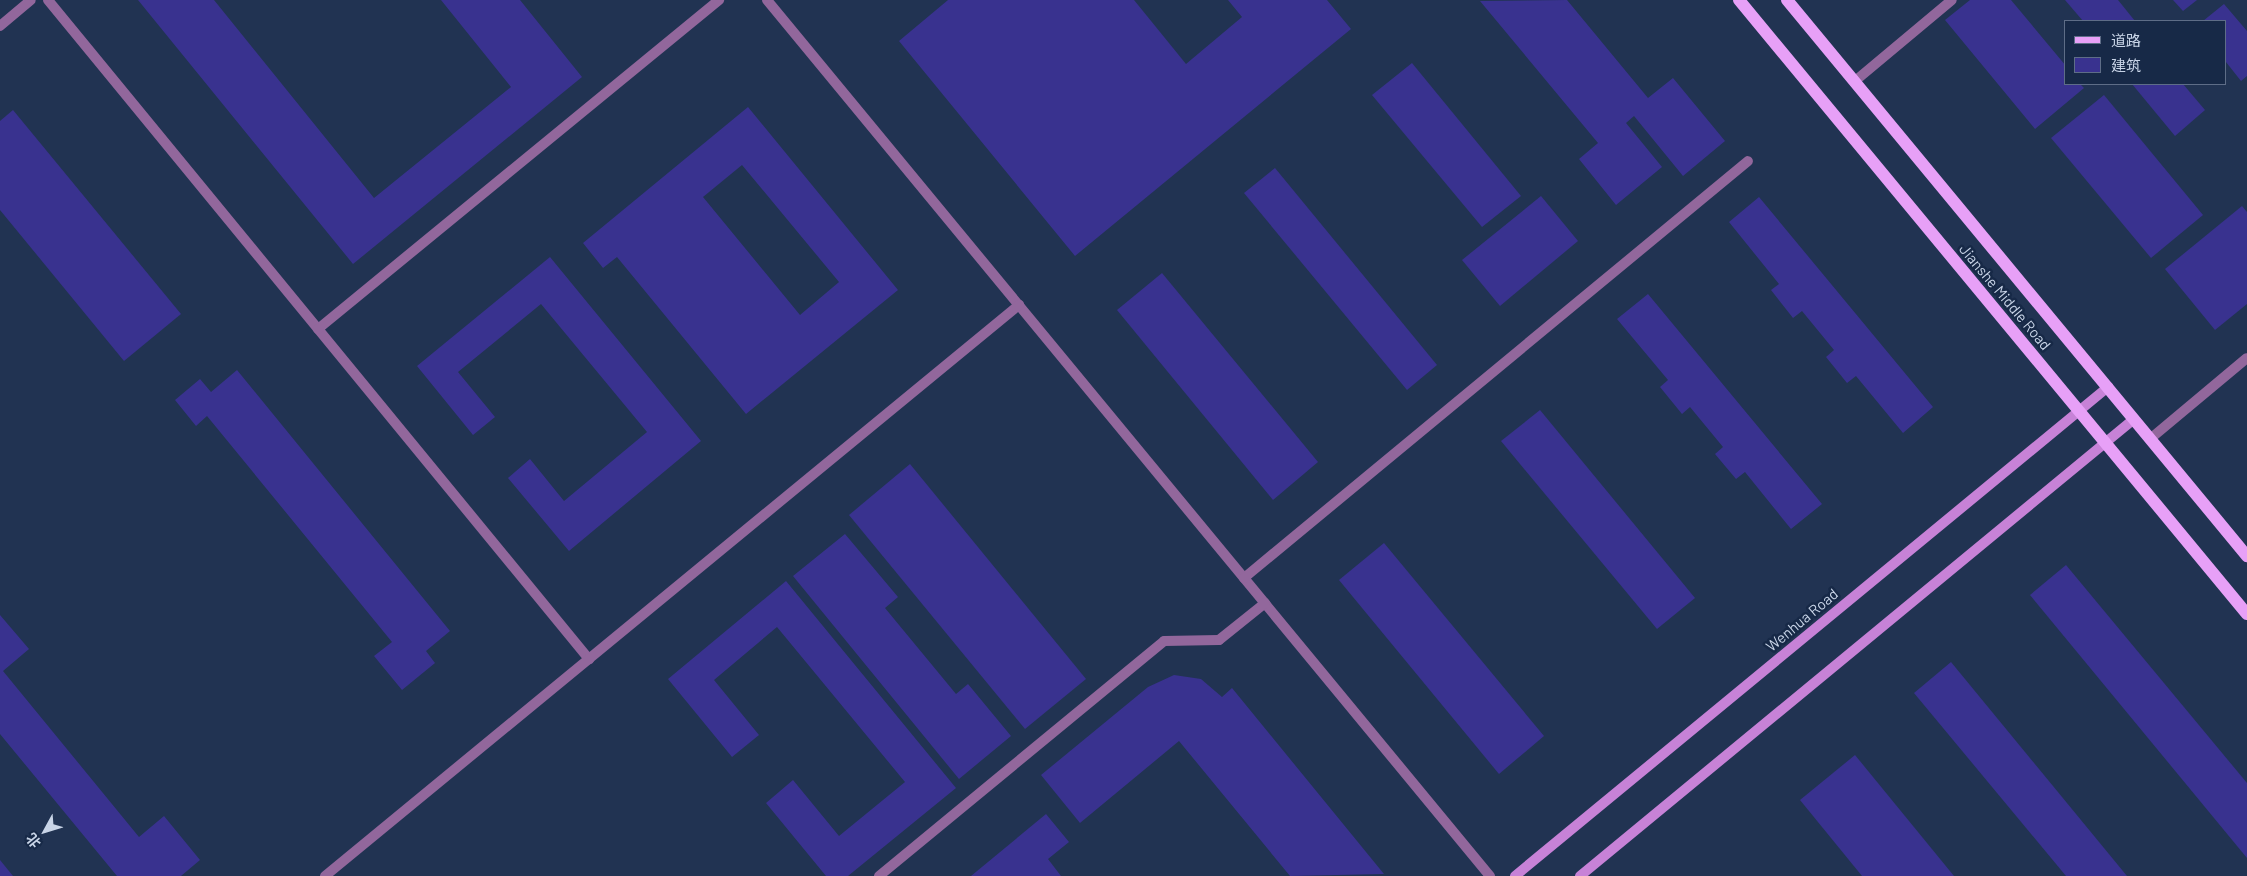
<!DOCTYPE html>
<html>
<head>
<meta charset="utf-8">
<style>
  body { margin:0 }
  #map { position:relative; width:2247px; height:876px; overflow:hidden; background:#213352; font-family:Barlow,"Noto Sans SC",sans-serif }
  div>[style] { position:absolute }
  .building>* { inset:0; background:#39328f }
  .lane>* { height:10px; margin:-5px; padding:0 5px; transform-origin:5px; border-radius:5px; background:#92679c }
  .street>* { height:10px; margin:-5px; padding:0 5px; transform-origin:5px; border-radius:5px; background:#92679c }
  .secondary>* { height:10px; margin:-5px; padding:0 5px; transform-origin:5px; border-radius:5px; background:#c782d7 }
  .primary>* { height:12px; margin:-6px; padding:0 6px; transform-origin:6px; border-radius:6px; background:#e7a0f7 }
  span { translate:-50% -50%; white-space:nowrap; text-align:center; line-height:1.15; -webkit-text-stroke:5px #172947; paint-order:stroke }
  .street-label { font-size:15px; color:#c8d4e7 }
  .legend { position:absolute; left:2064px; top:20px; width:162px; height:65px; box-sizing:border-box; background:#172947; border:1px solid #5e6d87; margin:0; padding:6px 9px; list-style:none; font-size:15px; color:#c8d4e7 }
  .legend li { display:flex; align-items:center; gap:10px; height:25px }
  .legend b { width:25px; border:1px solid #5e6d87 }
  .north { position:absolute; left:20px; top:806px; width:50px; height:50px; -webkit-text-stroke:4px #172947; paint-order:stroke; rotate:231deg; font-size:14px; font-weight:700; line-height:20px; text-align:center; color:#c8d4e7 }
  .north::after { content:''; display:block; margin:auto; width:18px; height:22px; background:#c8d4e7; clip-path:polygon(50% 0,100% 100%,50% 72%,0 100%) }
</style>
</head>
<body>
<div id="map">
  <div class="building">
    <div style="clip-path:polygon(138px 0,214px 0,374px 198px,511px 87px,441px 0,520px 0,582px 77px,353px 264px)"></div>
    <div style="clip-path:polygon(948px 0,1134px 0,1186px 64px,1242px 17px,1228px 0,1327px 0,1351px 29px,1075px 256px,899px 41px)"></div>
    <div style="clip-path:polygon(1567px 0,1648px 98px,1673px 78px,1725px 141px,1683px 176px,1634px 116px,1626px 123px,1662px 167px,1616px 205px,1579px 159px,1598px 143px,1480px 1px)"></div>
    <div style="clip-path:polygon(1970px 0,2011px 0,2066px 66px,2066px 84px,2080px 84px,2084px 88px,2035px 129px,1945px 20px)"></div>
    <div style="clip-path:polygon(2065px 0,2118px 0,2135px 21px,2083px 21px)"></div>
    <div style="clip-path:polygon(2173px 0,2197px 0,2183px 11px)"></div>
    <div style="clip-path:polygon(2224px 4px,2247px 31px,2247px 76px,2241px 81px,2226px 62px,2226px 21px,2203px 21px)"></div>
    <div style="clip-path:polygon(1412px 63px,1521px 196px,1482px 227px,1372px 95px)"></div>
    <div style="clip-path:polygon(2132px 84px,2183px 84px,2205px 110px,2175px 136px)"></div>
    <div style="clip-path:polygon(2104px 95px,2203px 215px,2151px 258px,2051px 138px)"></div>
    <div style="clip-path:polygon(evenodd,748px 107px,898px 290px,746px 414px,617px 257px,603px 268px,583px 243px,748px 107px,742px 165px,839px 282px,800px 315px,703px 197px,742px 165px)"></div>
    <div style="clip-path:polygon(13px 110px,181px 314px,124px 361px,0 210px,0 121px)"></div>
    <div style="clip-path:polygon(1275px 168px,1437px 365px,1407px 390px,1244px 193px)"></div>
    <div style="clip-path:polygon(1541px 196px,1578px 241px,1500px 306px,1462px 260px)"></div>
    <div style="clip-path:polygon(1759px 197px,1933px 407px,1903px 433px,1856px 376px,1847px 383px,1826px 357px,1834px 350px,1802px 311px,1793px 318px,1771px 290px,1779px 284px,1729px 222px)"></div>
    <div style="clip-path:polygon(2242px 206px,2247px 212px,2247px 304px,2215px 330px,2165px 269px)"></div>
    <div style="clip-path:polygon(550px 257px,701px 441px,569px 551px,508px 478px,530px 459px,564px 501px,647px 432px,541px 304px,458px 372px,495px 417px,473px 435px,417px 366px)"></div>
    <div style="clip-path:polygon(1162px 273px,1318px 462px,1273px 500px,1117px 310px)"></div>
    <div style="clip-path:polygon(1648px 294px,1822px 504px,1791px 529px,1745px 472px,1736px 479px,1715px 454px,1723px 447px,1690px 407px,1682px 414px,1660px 387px,1668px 380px,1617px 319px)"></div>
    <div style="clip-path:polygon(237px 370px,450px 631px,426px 651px,435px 663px,402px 690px,374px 656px,392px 642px,207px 416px,196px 426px,175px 400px,200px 379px,211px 392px)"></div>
    <div style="clip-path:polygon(1540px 410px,1695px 598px,1657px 629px,1501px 441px)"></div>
    <div style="clip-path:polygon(910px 464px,1086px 679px,1025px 729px,849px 515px)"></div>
    <div style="clip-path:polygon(845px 534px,898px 597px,885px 608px,956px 694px,968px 684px,1011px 736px,959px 779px,793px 576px)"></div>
    <div style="clip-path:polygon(1384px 543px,1544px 736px,1499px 774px,1339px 580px)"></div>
    <div style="clip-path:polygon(2066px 565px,2247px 783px,2247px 858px,2030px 595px)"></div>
    <div style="clip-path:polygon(786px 581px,956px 788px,848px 876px,826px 876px,766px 803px,793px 780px,839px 836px,905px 782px,777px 627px,714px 680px,759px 735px,732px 757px,668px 679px)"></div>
    <div style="clip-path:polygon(0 615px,29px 649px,3px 671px,139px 837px,164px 816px,200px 860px,181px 876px,117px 876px,0 734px)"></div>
    <div style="clip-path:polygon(1951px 662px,2127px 876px,2066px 876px,1914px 693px)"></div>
    <div style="clip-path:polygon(1174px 675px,1201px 679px,1222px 697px,1232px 688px,1384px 874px,1290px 876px,1179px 741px,1080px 823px,1041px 775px,1148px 687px)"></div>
    <div style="clip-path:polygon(1855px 755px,1954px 876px,1862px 876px,1800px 800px)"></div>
    <div style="clip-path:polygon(1046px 814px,1069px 842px,1048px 859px,1061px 876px,971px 876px)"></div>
    <div style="clip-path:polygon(0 860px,13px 876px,0 876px)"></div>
  </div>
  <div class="lane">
    <div style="left:48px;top:0;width:853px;rotate:50.62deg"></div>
    <div style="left:767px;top:0;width:1136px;rotate:50.47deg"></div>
    <div style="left:0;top:26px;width:40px;rotate:-40deg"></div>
    <div style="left:318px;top:329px;width:519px;rotate:-39.37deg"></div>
    <div style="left:1244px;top:578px;width:654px;rotate:-39.6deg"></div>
    <div style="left:325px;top:876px;width:899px;rotate:-39.45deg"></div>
    <div style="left:879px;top:876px;width:369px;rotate:-39.5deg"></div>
    <div style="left:1164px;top:641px;width:55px;rotate:-1deg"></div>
    <div style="left:1219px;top:640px;width:59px;rotate:-38.8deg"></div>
  </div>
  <div class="street">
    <div style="left:1855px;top:81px;width:126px;rotate:-39.9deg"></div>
    <div style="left:2150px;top:439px;width:126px;rotate:-39.9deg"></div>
  </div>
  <div class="secondary">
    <div style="left:1515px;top:876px;width:769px;rotate:-39.51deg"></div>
    <div style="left:1580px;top:876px;width:718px;rotate:-39.52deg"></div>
  </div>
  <div class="primary">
    <div style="left:1739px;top:0;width:797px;rotate:50.4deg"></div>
    <div style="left:1787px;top:0;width:722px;rotate:50.4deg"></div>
  </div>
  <div class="street-label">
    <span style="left:2005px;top:297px;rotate:50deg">Jianshe Middle Road</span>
    <span style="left:1802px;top:620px;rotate:-40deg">Wenhua Road</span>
  </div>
  <ul class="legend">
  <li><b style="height:6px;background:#e7a0f7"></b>道路</li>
  <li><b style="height:14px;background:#39328f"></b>建筑</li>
  </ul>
  <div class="north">北</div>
</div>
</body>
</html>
